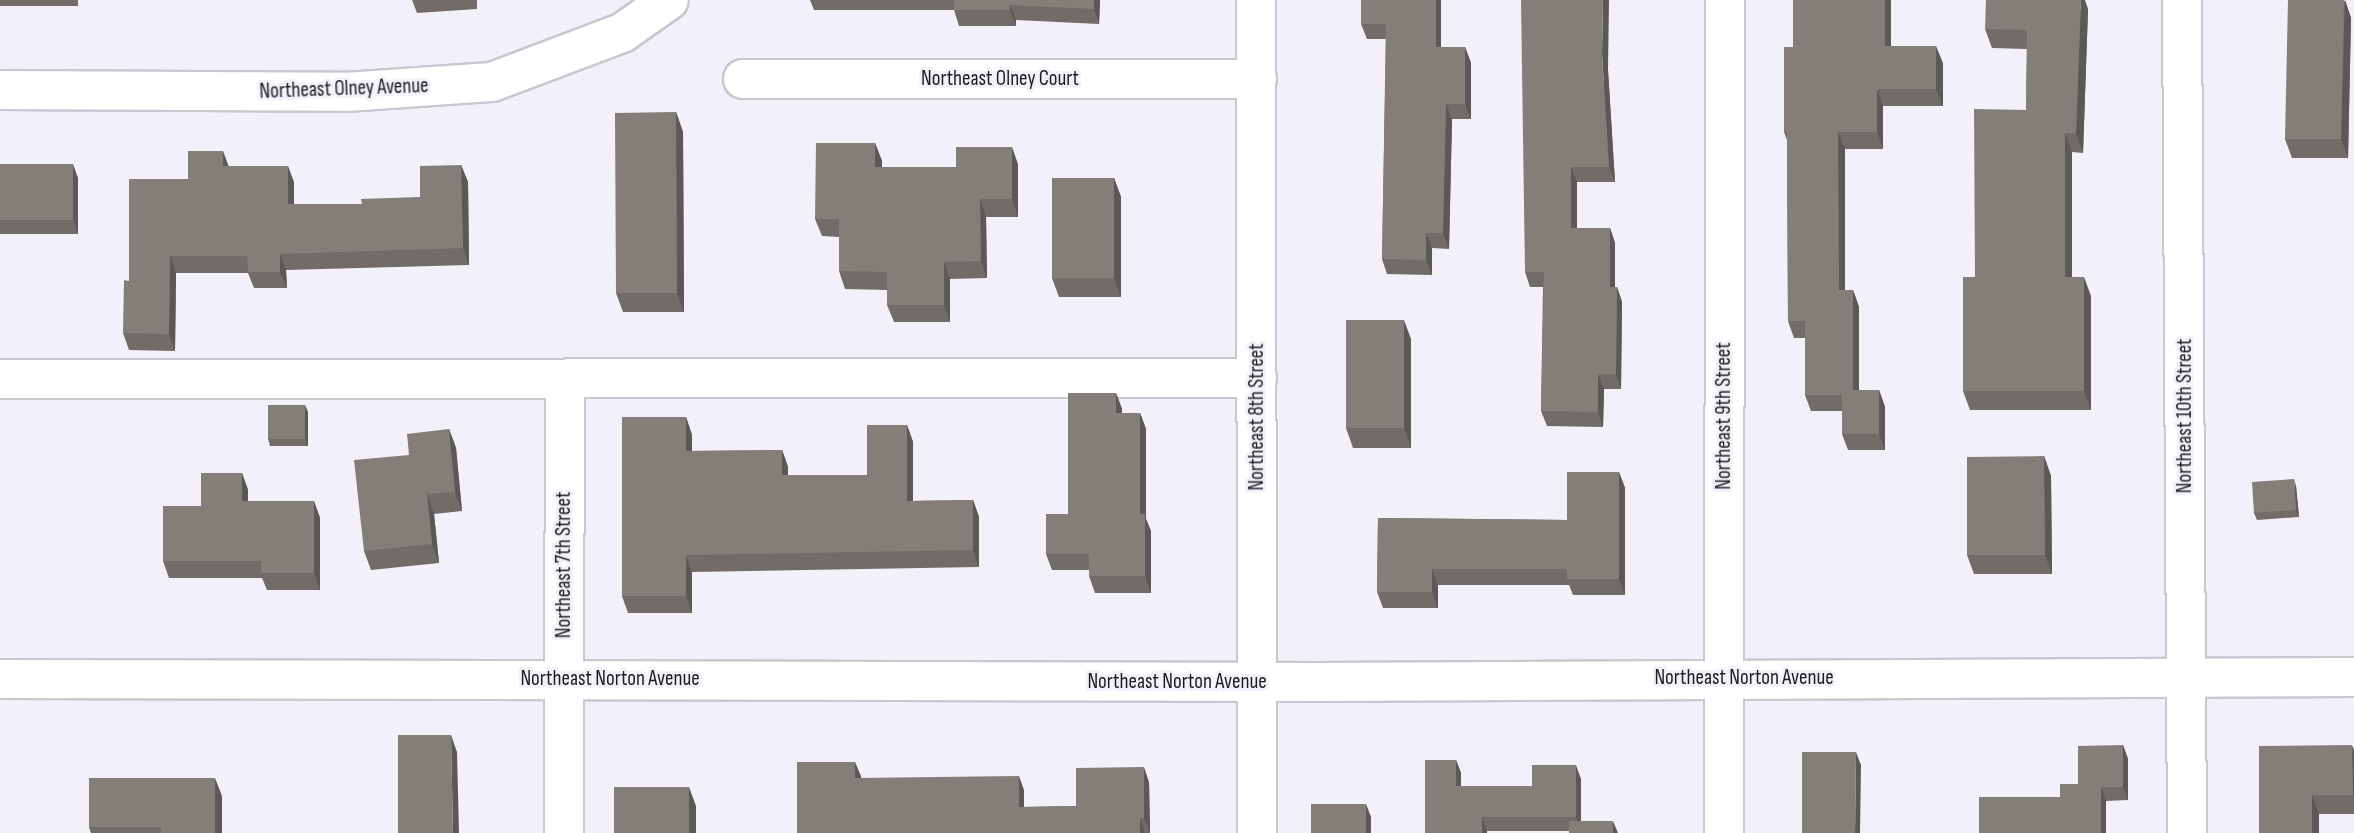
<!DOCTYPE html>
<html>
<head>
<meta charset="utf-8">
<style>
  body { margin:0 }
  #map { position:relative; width:2354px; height:833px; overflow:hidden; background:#f2f0f8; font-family:"Sofia Sans Condensed",sans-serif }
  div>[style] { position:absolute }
  .roads { filter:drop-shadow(2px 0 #c9c7cf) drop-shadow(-2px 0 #c9c7cf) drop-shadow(0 2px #c9c7cf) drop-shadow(0 -2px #c9c7cf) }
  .minor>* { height:38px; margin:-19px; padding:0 19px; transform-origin:19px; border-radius:19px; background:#fff }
  .major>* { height:38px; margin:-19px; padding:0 19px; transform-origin:19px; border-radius:19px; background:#fff }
  .wall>* { inset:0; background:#726c68 }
  .shaded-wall>* { inset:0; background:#5c5855 }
  .building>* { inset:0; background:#847e79 }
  span { translate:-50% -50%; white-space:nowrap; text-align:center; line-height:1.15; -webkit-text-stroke:6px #f2f0f8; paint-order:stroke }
  .street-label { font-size:21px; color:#1d1c1f }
</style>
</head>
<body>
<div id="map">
  <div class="roads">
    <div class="minor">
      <div style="left:2182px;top:0;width:833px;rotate:89.66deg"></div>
      <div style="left:743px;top:79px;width:514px"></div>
      <div style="left:0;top:379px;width:1257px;rotate:-0.05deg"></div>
      <div style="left:0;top:679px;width:1320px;rotate:0.13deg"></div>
      <div style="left:1320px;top:682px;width:1034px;rotate:-0.28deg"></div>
      <div style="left:564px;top:833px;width:452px;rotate:-89.9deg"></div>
      <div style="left:1724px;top:833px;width:833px;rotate:-89.93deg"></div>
    </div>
    <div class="major">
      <div style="left:1256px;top:0;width:833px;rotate:89.93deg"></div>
      <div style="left:0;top:90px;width:346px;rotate:0.3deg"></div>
      <div style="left:346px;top:92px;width:146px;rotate:-3.9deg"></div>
      <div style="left:492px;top:82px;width:139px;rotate:-20.7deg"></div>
      <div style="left:622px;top:33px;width:57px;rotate:-35.1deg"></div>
    </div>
  </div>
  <div class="wall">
    <div style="clip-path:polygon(0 0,78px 0,78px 6px,0 6px)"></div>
    <div style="clip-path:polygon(412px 0,477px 0,477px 9px,417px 13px)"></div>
    <div style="clip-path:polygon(810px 0,1100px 0,1099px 24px,1016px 20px,1016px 26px,959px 26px,954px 10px,814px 10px)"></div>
    <div style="clip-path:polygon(1441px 0,1441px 47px,1465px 47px,1471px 63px,1471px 119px,1452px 119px,1449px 249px,1432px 248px,1432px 275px,1387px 274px,1382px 259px,1386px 39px,1367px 39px,1361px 24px)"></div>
    <div style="clip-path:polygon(1891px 0,1891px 46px,1943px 63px,1943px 106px,1883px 106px,1883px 149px,1845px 149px,1845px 290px,1853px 290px,1859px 307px,1859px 390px,1879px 390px,1885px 407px,1885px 450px,1848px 450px,1842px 434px,1842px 411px,1811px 411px,1805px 395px,1805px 338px,1794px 338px,1788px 321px,1787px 140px,1784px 132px,1793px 47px)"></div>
    <div style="clip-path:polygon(2345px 0,2351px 18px,2348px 158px,2292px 158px,2285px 139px)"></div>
    <div style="clip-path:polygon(2088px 9px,2083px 153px,2072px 152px,2072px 277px,2091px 296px,2091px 410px,1970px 410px,1963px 391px,1975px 277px,2026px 110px,2027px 49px,1992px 48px,1985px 29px)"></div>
    <div style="clip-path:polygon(1608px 70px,1615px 182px,1577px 182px,1577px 228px,1610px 228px,1615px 243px,1615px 287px,1617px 287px,1622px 302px,1621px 389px,1604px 389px,1603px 427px,1547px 426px,1541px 411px,1543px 287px,1530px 287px,1525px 272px)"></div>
    <div style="clip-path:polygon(676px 112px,683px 132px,684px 312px,623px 312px,616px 293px)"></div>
    <div style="clip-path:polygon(875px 143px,882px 161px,882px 167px,956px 167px,1018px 164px,1018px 217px,986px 217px,987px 278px,950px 279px,950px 322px,894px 322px,887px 305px,887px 290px,845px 289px,839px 271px,839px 237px,822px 236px,815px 219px)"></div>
    <div style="clip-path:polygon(0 164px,78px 178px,78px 234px,0 234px)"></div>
    <div style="clip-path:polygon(461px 165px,468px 182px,469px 265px,286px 270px,287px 288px,254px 288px,248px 273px,176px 273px,175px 351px,129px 350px,123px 333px,129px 281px,188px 179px,229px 166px,294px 182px,294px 204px,362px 204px,420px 197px)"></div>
    <div style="clip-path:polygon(1114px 178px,1121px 197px,1121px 297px,1059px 297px,1052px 278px)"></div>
    <div style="clip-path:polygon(1411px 339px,1411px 448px,1353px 448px,1346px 428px)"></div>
    <div style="clip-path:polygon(1116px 393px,1122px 409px,1122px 413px,1140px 413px,1146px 429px,1146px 519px,1151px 531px,1151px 593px,1095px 593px,1089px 576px,1089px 570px,1052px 570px,1046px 554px,1068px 514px)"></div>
    <div style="clip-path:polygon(308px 412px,308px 446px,270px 446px,268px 439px)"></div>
    <div style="clip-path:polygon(686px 417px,692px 435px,692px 451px,782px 450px,788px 467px,788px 475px,867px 475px,907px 425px,913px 442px,913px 501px,973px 500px,979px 517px,979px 567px,692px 572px,692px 613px,628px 613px,622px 596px)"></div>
    <div style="clip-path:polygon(449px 429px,456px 448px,462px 511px,434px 514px,439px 563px,371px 570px,364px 551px,409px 455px)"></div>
    <div style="clip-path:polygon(2044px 456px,2051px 476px,2052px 574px,1974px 574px,1967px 555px)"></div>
    <div style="clip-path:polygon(1619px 472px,1625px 488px,1625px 595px,1573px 595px,1569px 585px,1438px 585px,1438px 608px,1383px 608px,1377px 592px,1378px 518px,1567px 520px)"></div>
    <div style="clip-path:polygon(242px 473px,248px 490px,248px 501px,314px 501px,320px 518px,320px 590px,267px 590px,262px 578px,169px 578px,163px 561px,201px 506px)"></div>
    <div style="clip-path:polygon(2296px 486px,2299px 517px,2257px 520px,2254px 513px)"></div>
    <div style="clip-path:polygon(2123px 745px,2128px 759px,2128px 800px,2106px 801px,2106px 833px,1979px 833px,2060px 797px,2078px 784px)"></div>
    <div style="clip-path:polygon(2354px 750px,2354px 814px,2319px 814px,2319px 833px,2259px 833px)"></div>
    <div style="clip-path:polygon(1456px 760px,1461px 773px,1461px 786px,1532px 786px,1581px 779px,1581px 821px,1569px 831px,1487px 831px,1487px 833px,1425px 833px)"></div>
    <div style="clip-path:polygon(861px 776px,861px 778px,1024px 790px,1024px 807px,1076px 806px,1149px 782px,1150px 833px,797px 833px)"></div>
    <div style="clip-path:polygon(222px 796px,222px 833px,91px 833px,89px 827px)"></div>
  </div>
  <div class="shaded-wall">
    <div style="clip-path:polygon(1094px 0,1100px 0,1099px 24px,1094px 9px)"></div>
    <div style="clip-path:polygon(1436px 0,1441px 0,1441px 63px,1436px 47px)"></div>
    <div style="clip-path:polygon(1603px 0,1609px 0,1608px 70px,1615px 182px,1609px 167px,1602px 54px)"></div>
    <div style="clip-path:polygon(1885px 0,1891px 0,1891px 63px,1885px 46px)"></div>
    <div style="clip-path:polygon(2081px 0,2085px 0,2088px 9px,2083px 153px,2076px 133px)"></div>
    <div style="clip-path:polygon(2345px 0,2351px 18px,2348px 158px,2341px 139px)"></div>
    <div style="clip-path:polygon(1010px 5px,1016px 20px,1016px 26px,1010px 10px)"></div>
    <div style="clip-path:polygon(1936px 46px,1943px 63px,1943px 106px,1936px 89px)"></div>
    <div style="clip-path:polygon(1465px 47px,1471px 63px,1471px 119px,1465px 104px)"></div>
    <div style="clip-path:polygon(1877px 89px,1883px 106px,1883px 149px,1877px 132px)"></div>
    <div style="clip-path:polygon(1446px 104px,1452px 119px,1449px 249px,1443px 233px)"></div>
    <div style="clip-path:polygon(676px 112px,683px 132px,684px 312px,677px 293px)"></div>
    <div style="clip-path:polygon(1838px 132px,1845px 149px,1845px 307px,1839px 290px)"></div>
    <div style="clip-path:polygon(2065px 133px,2072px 152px,2072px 296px,2065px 277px)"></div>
    <div style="clip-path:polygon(875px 143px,882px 161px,882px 185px,875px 167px)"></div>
    <div style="clip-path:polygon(1012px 147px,1018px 164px,1018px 217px,1012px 199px)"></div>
    <div style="clip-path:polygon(223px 151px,229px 167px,223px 166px)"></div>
    <div style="clip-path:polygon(73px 164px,78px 178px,78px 234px,73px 220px)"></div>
    <div style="clip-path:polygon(461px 165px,468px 182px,469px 265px,463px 248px)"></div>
    <div style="clip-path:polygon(288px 166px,294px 182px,294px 220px,288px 204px)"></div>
    <div style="clip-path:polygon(1571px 167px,1577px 182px,1577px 243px,1571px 228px)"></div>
    <div style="clip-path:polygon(1114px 178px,1121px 197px,1121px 297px,1114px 278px)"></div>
    <div style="clip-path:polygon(980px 199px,986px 217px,987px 278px,981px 261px)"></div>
    <div style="clip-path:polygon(1610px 228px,1615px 243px,1615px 302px,1610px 287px)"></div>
    <div style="clip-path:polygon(1426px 233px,1432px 248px,1432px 275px,1426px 260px)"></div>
    <div style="clip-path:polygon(280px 254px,286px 270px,287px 288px,280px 272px)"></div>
    <div style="clip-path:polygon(170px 256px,176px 273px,175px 351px,169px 334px)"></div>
    <div style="clip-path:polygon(944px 262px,950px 279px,950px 322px,944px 305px)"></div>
    <div style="clip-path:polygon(2084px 277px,2091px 296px,2091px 410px,2084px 391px)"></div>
    <div style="clip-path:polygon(1617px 287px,1622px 302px,1621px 389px,1616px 374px)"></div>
    <div style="clip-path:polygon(1853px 290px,1859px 307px,1859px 407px,1853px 390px)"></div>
    <div style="clip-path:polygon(1404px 320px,1411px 339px,1411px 448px,1404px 428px)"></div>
    <div style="clip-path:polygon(1598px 374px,1604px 389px,1603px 427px,1598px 412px)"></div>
    <div style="clip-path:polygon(1879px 390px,1885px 407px,1885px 450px,1879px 434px)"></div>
    <div style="clip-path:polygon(1116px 393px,1122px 409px,1122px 429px,1116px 413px)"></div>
    <div style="clip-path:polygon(305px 405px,308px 412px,308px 446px,305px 439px)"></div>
    <div style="clip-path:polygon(1140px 413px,1146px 429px,1146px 519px,1151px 531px,1151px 593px,1145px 576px,1140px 514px)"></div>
    <div style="clip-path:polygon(686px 417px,692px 435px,692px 468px,686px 451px)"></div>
    <div style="clip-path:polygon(907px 425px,913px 442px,913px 518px,907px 501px)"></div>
    <div style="clip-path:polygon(449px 429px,456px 448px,462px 511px,455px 492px)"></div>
    <div style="clip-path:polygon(782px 450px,788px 467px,788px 493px,782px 475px)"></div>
    <div style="clip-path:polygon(2044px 456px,2051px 476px,2052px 574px,2045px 555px)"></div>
    <div style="clip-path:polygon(1619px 472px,1625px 488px,1625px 595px,1619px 579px)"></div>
    <div style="clip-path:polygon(242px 473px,248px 490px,248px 518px,242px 501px)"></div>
    <div style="clip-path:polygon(2294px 479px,2296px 486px,2299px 517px,2296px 510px)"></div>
    <div style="clip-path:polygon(427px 494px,434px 514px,439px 563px,432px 544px)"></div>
    <div style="clip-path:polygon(973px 500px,979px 517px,979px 567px,973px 550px)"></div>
    <div style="clip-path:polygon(314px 501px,320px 518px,320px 590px,314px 573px)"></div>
    <div style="clip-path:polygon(686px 555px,692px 572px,692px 613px,686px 596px)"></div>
    <div style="clip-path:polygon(1432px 569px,1438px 585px,1438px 608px,1432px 592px)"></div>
    <div style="clip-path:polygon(451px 735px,457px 752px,459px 833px,453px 833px)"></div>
    <div style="clip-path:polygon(2123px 745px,2128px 759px,2128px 800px,2123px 787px)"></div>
    <div style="clip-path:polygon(2352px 745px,2354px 750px,2354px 798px,2353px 795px)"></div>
    <div style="clip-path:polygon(1856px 752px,1861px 765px,1860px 833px,1855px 833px)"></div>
    <div style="clip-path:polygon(1456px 760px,1461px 773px,1461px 800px,1456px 786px)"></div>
    <div style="clip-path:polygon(855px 762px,861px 776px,861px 793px,855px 778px)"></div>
    <div style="clip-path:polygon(1576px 765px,1581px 779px,1581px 831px,1576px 817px)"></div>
    <div style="clip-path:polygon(1144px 767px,1149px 782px,1150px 833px,1144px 818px)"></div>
    <div style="clip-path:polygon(1019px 776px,1024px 790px,1024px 822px,1019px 807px)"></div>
    <div style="clip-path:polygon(215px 778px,222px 796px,222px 833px,215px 833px)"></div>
    <div style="clip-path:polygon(689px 787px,696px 806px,696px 833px,689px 833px)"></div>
    <div style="clip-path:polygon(2101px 787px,2106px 801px,2106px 833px,2101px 833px)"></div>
    <div style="clip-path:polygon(2312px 795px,2319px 814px,2319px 833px,2312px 833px)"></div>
    <div style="clip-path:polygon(1366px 804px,1371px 817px,1371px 833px,1366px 833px)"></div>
    <div style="clip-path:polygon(1482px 817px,1487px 831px,1487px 833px,1482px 833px)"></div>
    <div style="clip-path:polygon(1140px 818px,1145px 833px,1140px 833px)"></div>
    <div style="clip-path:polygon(1613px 821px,1618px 833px,1613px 833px)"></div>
  </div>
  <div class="building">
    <div style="clip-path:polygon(954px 0,1094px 0,1094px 9px,1010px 5px,1010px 10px,954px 10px)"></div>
    <div style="clip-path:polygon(1361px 0,1436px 0,1436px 47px,1465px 47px,1465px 104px,1446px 104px,1443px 233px,1426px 233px,1426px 260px,1382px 259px,1386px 24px,1361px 24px)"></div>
    <div style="clip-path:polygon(1521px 0,1603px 0,1602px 54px,1609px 167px,1571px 167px,1571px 228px,1610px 228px,1610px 287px,1617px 287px,1616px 374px,1598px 374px,1598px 412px,1541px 411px,1544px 272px,1525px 272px)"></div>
    <div style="clip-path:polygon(1793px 0,1885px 0,1885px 46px,1936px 46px,1936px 89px,1877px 89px,1877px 132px,1838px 132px,1839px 290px,1853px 290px,1853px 390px,1879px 390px,1879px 434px,1842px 434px,1842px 395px,1805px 395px,1805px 321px,1788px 321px,1787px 132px,1784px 132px,1784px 47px,1793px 47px)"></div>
    <div style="clip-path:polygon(1986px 0,2081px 0,2076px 133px,2065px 133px,2065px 277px,2084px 277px,2084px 391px,1963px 391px,1963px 277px,1975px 277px,1974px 109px,2026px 110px,2027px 30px,1985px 29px)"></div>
    <div style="clip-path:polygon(2288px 0,2344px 0,2341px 139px,2285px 139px)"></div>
    <div style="clip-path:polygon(676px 112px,677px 293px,616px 293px,615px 113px)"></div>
    <div style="clip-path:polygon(816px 143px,875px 143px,875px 167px,956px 167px,956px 147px,1012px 147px,1012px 199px,980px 199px,981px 261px,944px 262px,944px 305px,887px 305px,887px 272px,839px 271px,839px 219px,815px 219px)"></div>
    <div style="clip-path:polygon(188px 151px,223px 151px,223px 166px,288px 166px,288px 204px,362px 204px,361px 199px,420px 197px,420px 166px,461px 165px,463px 248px,280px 254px,280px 272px,248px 272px,247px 256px,170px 256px,169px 334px,123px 333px,124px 280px,129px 281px,129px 179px,188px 179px)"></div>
    <div style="clip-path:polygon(0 164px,73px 164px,73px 220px,0 220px)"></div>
    <div style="clip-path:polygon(1052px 178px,1114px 178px,1114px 278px,1052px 278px)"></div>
    <div style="clip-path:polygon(1346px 320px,1404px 320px,1404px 428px,1346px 428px)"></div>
    <div style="clip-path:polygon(1068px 393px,1116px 393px,1116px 413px,1140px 413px,1140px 514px,1145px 514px,1145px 576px,1089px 576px,1089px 554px,1046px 554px,1046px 514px,1068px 514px)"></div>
    <div style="clip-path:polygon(268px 405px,305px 405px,305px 439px,268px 439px)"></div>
    <div style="clip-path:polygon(622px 417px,686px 417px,686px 451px,782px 450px,782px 475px,867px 475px,867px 425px,907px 425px,907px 501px,973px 500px,973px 550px,686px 555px,686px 596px,622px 596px)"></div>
    <div style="clip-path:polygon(449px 429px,455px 492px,427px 494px,432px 544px,364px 551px,354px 460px,409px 455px,407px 434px)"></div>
    <div style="clip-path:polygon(2044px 456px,2045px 555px,1967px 555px,1967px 457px)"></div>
    <div style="clip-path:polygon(1567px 472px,1619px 472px,1619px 579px,1567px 579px,1567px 569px,1432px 569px,1432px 592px,1377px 592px,1378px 518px,1567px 520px)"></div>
    <div style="clip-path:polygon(201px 473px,242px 473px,242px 501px,314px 501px,314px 573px,261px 573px,261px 561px,163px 561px,163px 506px,201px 506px)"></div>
    <div style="clip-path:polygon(2294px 479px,2296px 510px,2254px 513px,2252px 482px)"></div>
    <div style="clip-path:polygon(398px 735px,451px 735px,453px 833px,398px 833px)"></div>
    <div style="clip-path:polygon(2123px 745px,2123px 787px,2101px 787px,2101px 833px,1979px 833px,1979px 797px,2060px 797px,2060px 784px,2078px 784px,2078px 746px)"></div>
    <div style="clip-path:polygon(2352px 745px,2353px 795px,2312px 795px,2312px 833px,2259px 833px,2259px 746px)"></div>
    <div style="clip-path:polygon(1802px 752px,1856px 752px,1855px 833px,1802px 833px)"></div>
    <div style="clip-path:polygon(1425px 760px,1456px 760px,1456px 786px,1532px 786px,1532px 765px,1576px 765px,1576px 817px,1482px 817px,1482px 833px,1425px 833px)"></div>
    <div style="clip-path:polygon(797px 762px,855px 762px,855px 778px,1019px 776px,1019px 807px,1076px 806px,1076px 768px,1144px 767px,1144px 818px,1140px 818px,1140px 833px,797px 833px)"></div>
    <div style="clip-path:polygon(89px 778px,215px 778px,215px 833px,161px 833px,161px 827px,89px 827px)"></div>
    <div style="clip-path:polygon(614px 787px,689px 787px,689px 833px,614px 833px)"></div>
    <div style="clip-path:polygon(1311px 804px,1366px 804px,1366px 833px,1311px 833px)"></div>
    <div style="clip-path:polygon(1569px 821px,1613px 821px,1613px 833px,1569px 833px)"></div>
  </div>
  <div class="street-label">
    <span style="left:1000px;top:79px">Northeast Olney Court</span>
    <span style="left:344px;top:89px;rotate:-2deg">Northeast Olney Avenue</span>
    <span style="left:1724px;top:416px;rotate:-90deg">Northeast 9th Street</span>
    <span style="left:2185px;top:416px;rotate:-90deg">Northeast 10th Street</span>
    <span style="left:1257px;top:417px;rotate:-90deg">Northeast 8th Street</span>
    <span style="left:564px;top:565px;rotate:-90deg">Northeast 7th Street</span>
    <span style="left:1744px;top:678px">Northeast Norton Avenue</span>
    <span style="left:610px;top:679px">Northeast Norton Avenue</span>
    <span style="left:1177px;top:682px">Northeast Norton Avenue</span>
  </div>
</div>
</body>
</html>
